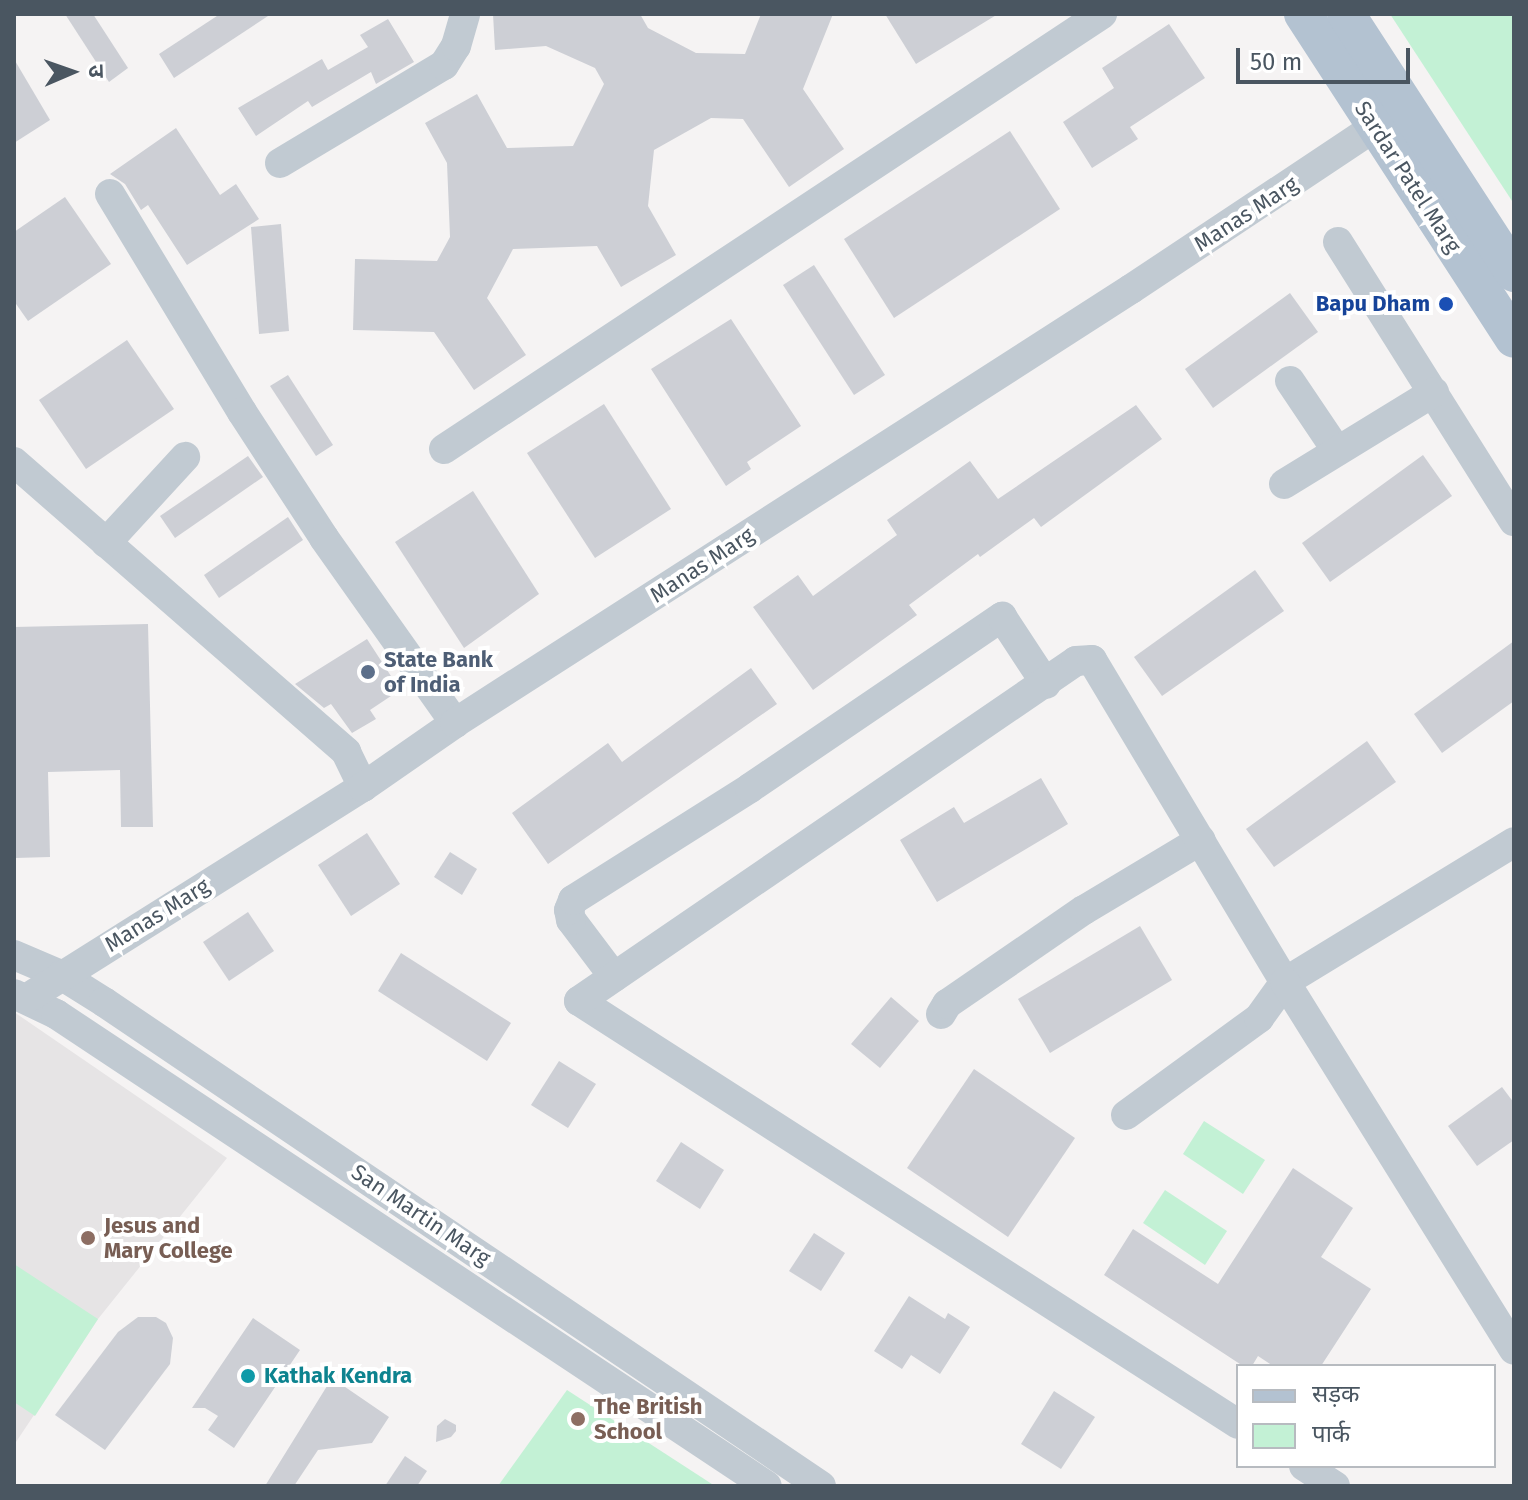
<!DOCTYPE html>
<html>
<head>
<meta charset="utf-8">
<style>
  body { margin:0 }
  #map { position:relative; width:1528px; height:1500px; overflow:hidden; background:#f5f3f3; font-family:"Fira Sans","Noto Sans Devanagari",sans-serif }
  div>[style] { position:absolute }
  .education>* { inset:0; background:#e6e4e5 }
  .green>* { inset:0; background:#c3f1d5 }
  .building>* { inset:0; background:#cdcfd5 }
  .minor>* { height:30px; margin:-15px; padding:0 15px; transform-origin:15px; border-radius:15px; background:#c1cad2 }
  .major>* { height:38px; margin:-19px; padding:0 19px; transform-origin:19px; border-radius:19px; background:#b3c2d1 }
  .dots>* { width:22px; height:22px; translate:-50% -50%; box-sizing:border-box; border:4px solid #fff; border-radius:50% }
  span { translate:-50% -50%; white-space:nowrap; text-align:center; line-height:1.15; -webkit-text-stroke:8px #fff; paint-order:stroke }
  .street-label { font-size:22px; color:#4a5661 }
  .transit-label { font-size:22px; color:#164399; font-weight:700 }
  .right { translate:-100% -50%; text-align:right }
  .service-label { font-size:22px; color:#4e5e75; font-weight:700 }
  .left { translate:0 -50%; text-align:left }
  .education-label { font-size:22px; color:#785e54; font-weight:700 }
  .culture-label { font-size:22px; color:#0d838f; font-weight:700 }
  .frame { position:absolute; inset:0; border:16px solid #4a5661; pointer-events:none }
  .legend { position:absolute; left:1236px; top:1364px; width:260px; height:104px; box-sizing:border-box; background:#fff; border:2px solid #b7bbc0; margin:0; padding:10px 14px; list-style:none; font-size:24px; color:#4a5661 }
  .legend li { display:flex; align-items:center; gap:16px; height:40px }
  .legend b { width:40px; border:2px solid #b7bbc0 }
  .north { position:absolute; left:32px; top:32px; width:80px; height:80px; -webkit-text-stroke:6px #fff; paint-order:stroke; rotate:88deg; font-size:22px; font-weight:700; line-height:32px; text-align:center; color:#4a5661 }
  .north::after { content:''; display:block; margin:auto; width:28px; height:36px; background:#4a5661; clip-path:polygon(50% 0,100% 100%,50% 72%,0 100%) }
  .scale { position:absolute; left:1236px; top:48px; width:174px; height:36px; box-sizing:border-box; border:4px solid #4a5661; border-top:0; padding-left:10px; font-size:24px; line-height:28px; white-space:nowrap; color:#4a5661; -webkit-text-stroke:6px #fff; paint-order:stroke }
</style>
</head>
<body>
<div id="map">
  <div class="education">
    <div style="clip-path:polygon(14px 1012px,227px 1158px,98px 1319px,14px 1445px)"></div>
  </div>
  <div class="green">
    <div style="clip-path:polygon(1390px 14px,1514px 14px,1514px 204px)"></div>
    <div style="clip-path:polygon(1204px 1121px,1265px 1160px,1243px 1194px,1183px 1154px)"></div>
    <div style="clip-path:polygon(1165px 1190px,1227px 1231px,1205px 1265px,1143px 1223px)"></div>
    <div style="clip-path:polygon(14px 1264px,98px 1319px,35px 1416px,14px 1402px)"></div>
    <div style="clip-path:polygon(567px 1390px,715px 1486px,498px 1486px)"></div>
  </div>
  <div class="building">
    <div style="clip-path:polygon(65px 14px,93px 14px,128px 68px,109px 82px)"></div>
    <div style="clip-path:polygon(220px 14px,271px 14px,174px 78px,159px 54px)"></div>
    <div style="clip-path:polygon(493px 14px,640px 14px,648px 28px,696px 53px,745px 54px,761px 14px,833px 14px,803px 89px,844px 149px,789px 187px,743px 119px,711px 118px,654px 150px,648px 206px,676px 255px,621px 287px,597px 246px,513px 249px,487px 298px,526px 355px,474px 390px,434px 332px,353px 330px,355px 259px,437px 261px,450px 237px,447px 163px,425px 123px,477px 94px,507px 148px,573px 146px,604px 84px,595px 68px,546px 46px,495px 50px)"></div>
    <div style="clip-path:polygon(885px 14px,998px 14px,916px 64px)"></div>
    <div style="clip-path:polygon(388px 19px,414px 62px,376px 84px,371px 72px,312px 107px,308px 101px,256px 136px,238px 108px,322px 59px,328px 70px,368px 47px,360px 35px)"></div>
    <div style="clip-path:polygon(1169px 24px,1205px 78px,1130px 127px,1138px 139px,1092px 168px,1063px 122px,1114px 88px,1102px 68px)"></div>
    <div style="clip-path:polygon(14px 59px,50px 120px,14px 143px)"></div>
    <div style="clip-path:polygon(176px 128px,220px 195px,236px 184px,259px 219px,187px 265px,148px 205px,141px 210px,125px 184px,110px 174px)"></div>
    <div style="clip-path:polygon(1010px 131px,1060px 209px,894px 318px,844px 239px)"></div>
    <div style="clip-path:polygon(65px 197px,111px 264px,28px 321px,14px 301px,14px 232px)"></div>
    <div style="clip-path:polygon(281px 224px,289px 331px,259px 334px,251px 227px)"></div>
    <div style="clip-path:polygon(814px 265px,885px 375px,854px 395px,783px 285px)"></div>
    <div style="clip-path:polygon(1290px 293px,1318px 332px,1213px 408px,1185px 369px)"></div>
    <div style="clip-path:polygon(731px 319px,801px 426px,747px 462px,751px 469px,726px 486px,651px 369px)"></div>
    <div style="clip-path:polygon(127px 340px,174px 409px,86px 469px,39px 400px)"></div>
    <div style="clip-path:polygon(288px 375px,333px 445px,316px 456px,270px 386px)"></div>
    <div style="clip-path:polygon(604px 404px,671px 509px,595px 558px,527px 453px)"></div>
    <div style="clip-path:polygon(1136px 405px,1162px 439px,1041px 527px,1034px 518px,980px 557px,978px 554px,909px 605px,917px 615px,813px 690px,753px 607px,798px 575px,813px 596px,897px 535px,887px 520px,970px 461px,998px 499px)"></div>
    <div style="clip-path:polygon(1423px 455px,1452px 496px,1330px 582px,1302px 543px)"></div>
    <div style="clip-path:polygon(248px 456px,263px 477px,175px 538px,160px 516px)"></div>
    <div style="clip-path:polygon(473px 491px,539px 594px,464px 648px,395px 542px)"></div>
    <div style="clip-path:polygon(288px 517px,303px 540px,219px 598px,204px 575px)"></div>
    <div style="clip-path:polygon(1255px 570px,1284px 611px,1162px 696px,1134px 657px)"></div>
    <div style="clip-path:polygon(148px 624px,153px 827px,121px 827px,120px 770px,48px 772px,50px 857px,15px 858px,14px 627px)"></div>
    <div style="clip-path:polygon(367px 639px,400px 690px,370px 710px,376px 719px,352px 733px,331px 704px,324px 708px,295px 684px)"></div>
    <div style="clip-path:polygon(1514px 641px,1514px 701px,1442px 753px,1414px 714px)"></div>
    <div style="clip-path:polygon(751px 668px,777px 704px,548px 864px,512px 813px,608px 743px,622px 762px)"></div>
    <div style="clip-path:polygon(1367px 741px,1396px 782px,1274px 867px,1246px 829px)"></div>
    <div style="clip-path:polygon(1041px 778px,1068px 824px,937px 902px,900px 840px,954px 807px,964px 823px)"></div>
    <div style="clip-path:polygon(367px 833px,400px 884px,351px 916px,318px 865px)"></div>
    <div style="clip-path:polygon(450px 852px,477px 869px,462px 895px,434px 877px)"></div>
    <div style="clip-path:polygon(248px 912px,274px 951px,229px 981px,203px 942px)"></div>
    <div style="clip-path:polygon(1140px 926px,1172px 980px,1050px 1053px,1018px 999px)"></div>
    <div style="clip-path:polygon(401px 953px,511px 1023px,487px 1061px,378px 991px)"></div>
    <div style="clip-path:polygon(891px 997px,919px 1021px,880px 1068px,851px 1044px)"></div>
    <div style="clip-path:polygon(559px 1061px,596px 1084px,568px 1128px,531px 1105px)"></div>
    <div style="clip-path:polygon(974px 1069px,1075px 1138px,1008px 1237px,907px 1168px)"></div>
    <div style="clip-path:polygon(1502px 1087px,1514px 1103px,1514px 1140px,1477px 1166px,1448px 1126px)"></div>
    <div style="clip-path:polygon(681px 1142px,724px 1170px,700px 1209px,656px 1181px)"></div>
    <div style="clip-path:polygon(1293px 1168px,1353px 1208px,1321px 1257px,1371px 1289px,1321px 1366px,1273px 1366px,1258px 1356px,1252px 1366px,1243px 1366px,1104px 1275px,1133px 1229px,1218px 1284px)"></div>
    <div style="clip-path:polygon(814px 1233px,845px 1253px,821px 1291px,789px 1271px)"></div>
    <div style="clip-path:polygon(909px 1296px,945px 1319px,948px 1313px,970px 1327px,940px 1374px,911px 1355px,902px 1369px,874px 1351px)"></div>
    <div style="clip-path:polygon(138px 1317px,156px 1317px,166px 1323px,173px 1338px,170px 1364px,105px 1450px,55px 1415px,118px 1332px)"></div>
    <div style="clip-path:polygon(253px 1318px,300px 1350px,234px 1448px,208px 1430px,218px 1416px,205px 1408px,192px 1408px)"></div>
    <div style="clip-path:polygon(332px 1378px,389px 1417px,372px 1443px,318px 1450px,294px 1486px,265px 1486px)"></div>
    <div style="clip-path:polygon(1054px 1391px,1095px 1417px,1061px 1469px,1021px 1444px)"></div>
    <div style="clip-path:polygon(445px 1419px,456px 1425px,456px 1431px,451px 1437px,436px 1442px,437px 1426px)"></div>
    <div style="clip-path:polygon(405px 1456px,427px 1471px,417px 1486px,385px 1486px)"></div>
  </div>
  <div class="minor">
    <div style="left:280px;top:163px;width:191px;rotate:-30.9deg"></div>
    <div style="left:444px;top:65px;width:22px;rotate:-58deg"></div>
    <div style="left:456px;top:46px;width:33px;rotate:-74deg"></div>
    <div style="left:110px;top:194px;width:255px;rotate:58.8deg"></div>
    <div style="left:242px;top:412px;width:150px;rotate:56.9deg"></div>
    <div style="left:324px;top:538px;width:227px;rotate:54.7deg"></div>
    <div style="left:1338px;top:242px;width:330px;rotate:57.8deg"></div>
    <div style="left:1290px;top:381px;width:84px;rotate:56.1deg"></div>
    <div style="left:444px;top:449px;width:789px;rotate:-33.47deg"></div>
    <div style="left:14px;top:462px;width:441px;rotate:41.1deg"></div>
    <div style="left:346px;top:752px;width:39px;rotate:64deg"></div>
    <div style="left:1284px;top:484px;width:176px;rotate:-31.5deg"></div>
    <div style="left:106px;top:543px;width:117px;rotate:-47.4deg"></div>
    <div style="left:14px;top:955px;width:51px;rotate:23.1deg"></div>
    <div style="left:61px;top:975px;width:51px;rotate:32.1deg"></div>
    <div style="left:104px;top:1002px;width:865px;rotate:34.02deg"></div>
    <div style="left:614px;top:977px;width:71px;rotate:-127deg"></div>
    <div style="left:571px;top:920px;width:10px;rotate:-101deg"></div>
    <div style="left:569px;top:910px;width:11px;rotate:-68deg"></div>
    <div style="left:573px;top:900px;width:209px;rotate:-32.3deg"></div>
    <div style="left:750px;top:788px;width:305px;rotate:-34.2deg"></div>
    <div style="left:1002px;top:617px;width:80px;rotate:56.7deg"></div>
    <div style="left:14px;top:994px;width:47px;rotate:25.5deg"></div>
    <div style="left:56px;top:1014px;width:853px;rotate:33.58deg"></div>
    <div style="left:26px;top:999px;width:398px;rotate:-32.2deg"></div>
    <div style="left:363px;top:787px;width:112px;rotate:-34.8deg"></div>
    <div style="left:455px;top:723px;width:803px;rotate:-32.7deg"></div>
    <div style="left:1131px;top:289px;width:293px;rotate:-33.6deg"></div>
    <div style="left:941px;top:1014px;width:12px;rotate:-59deg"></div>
    <div style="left:947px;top:1004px;width:166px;rotate:-34.5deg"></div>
    <div style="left:1084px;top:910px;width:136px;rotate:-30.9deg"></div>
    <div style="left:1126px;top:1115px;width:165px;rotate:-36.1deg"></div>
    <div style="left:1259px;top:1018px;width:44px;rotate:-54.2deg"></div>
    <div style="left:1285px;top:982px;width:268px;rotate:-31.4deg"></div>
    <div style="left:1238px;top:1424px;width:783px;rotate:-147.3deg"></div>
    <div style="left:579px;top:1001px;width:602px;rotate:-34.38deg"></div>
    <div style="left:1076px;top:661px;width:16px;rotate:-4deg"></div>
    <div style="left:1092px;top:660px;width:375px;rotate:59.1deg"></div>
    <div style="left:1285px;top:982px;width:433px;rotate:58.1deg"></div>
    <div style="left:1304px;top:1466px;width:37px;rotate:33deg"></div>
  </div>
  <div class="major">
    <div style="left:1303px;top:14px;width:387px;rotate:57deg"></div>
    <div style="left:1346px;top:14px;width:309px;rotate:57deg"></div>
  </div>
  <div class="dots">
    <div style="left:1446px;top:304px;background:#1a4fb4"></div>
    <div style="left:368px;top:672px;background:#5c6f8a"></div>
    <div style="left:88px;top:1238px;background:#8d6e63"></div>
    <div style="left:248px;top:1376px;background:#0f9aa8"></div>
    <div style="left:578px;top:1419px;background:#8d6e63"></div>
  </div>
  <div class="street-label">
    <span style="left:1408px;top:177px;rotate:57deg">Sardar Patel Marg</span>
    <span style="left:1246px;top:214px;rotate:-33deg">Manas Marg</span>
    <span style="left:702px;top:565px;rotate:-33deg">Manas Marg</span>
    <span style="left:157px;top:915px;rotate:-32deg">Manas Marg</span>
    <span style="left:421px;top:1215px;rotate:34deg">San Martin Marg</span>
  </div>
  <div class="transit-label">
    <span class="right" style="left:1430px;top:304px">Bapu Dham</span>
  </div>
  <div class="service-label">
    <span class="left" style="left:384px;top:672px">State Bank<br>of India</span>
  </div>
  <div class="education-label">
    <span class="left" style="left:104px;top:1238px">Jesus and<br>Mary College</span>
    <span class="left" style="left:594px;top:1419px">The British<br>School</span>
  </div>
  <div class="culture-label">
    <span class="left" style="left:264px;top:1376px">Kathak Kendra</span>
  </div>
  <div class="frame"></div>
  <ul class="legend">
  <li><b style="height:10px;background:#b3c2d1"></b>सड़क</li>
  <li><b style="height:22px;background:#c3f1d5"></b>पार्क</li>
  </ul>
  <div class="north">उ</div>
  <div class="scale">50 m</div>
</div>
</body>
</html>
